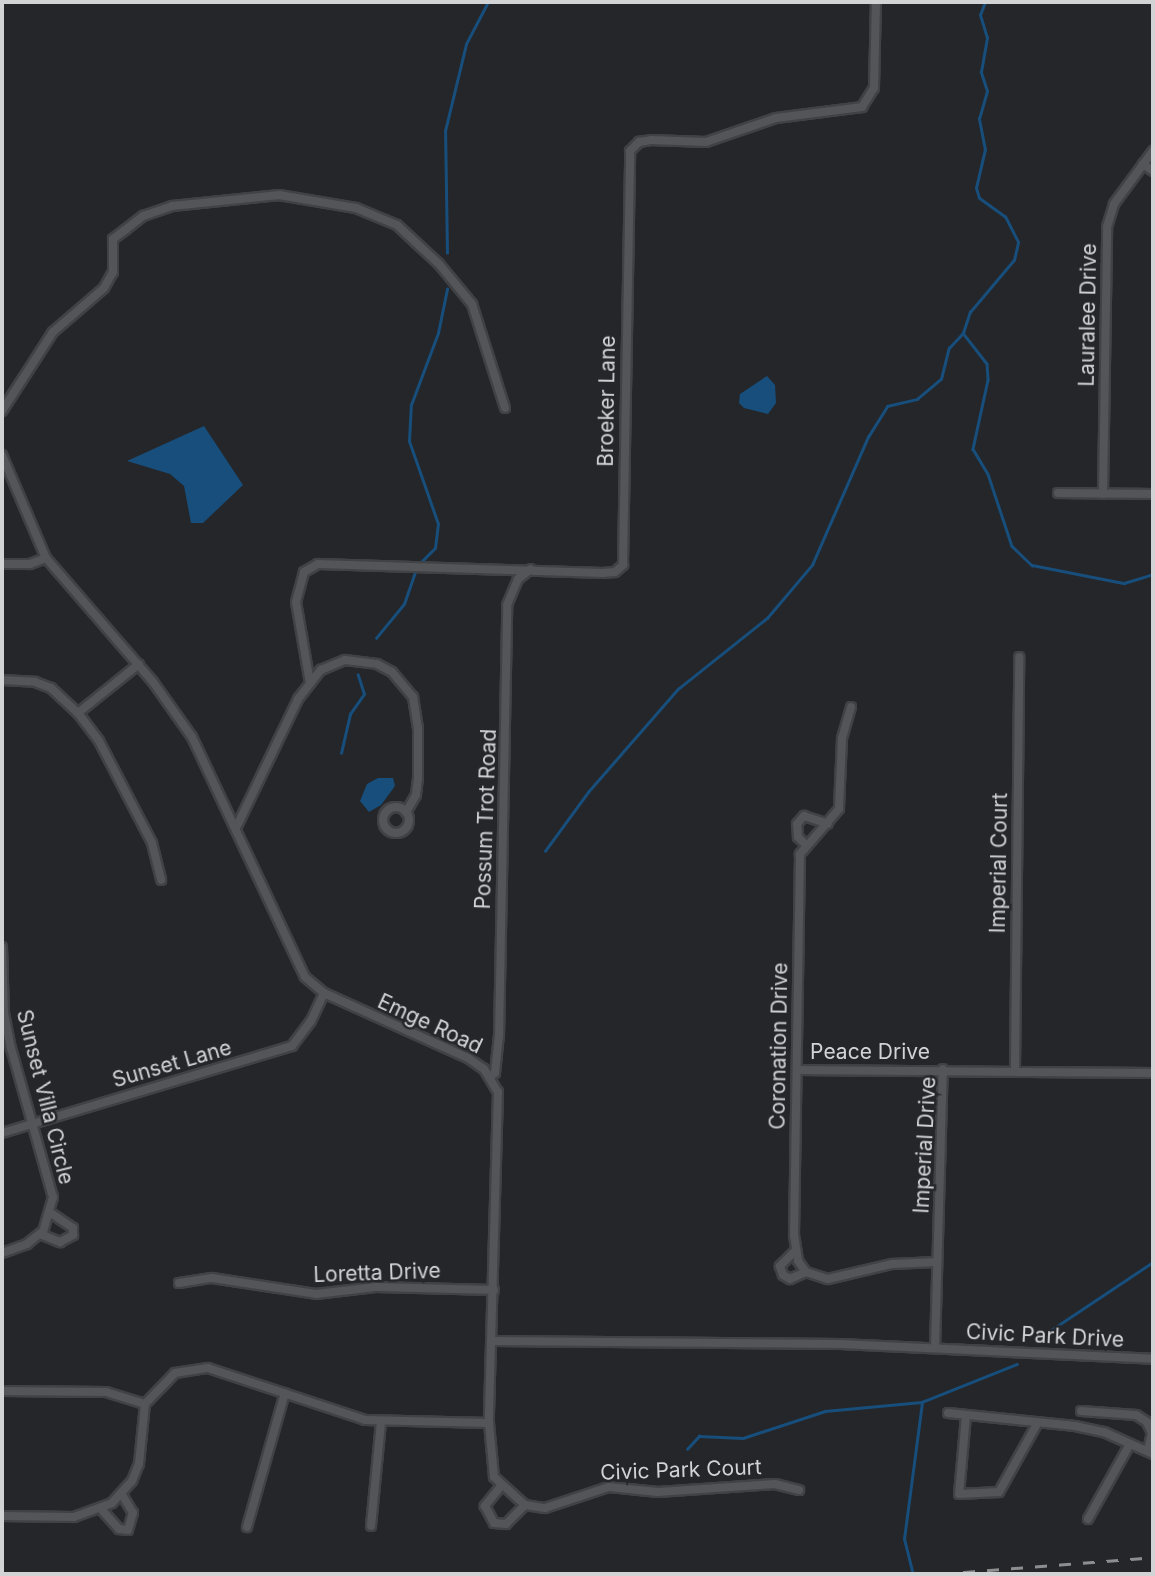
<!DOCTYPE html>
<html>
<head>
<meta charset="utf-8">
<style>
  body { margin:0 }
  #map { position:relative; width:1155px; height:1576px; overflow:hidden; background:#24262a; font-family:Inter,sans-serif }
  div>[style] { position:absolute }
  .water>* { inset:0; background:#174e7b }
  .stream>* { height:2.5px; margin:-1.25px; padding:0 1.25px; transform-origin:1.25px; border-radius:1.25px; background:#174e7b }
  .roads { filter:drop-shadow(2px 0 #404245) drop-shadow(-2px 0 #404245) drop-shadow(0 2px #404245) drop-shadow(0 -2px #404245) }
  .minor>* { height:8px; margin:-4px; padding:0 4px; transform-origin:4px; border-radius:4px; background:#535559 }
  .minor>.ring { margin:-4px; padding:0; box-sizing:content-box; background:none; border:8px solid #535559; border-radius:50% }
  .rail>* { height:2.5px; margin-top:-1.25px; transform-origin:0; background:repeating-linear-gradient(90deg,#8c8e90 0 12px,transparent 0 24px) }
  span { translate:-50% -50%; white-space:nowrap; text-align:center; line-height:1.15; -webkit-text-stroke:5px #24262a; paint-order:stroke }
  .street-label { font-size:21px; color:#d1d3d5 }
  .frame { position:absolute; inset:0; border:4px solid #d1d3d5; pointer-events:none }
</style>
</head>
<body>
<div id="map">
  <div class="water">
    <div style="clip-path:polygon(767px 376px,775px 385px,776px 403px,768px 414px,744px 408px,739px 403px,740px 394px)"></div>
    <div style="clip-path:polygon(204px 426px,243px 485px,203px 523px,191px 523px,184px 486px,170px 474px,127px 461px)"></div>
    <div style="clip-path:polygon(378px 778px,393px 778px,395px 786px,381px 805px,369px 812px,360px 801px,367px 784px)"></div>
  </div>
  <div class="stream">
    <div style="left:447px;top:253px;width:122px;rotate:-90.9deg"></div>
    <div style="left:445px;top:131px;width:89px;rotate:-76.4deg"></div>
    <div style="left:466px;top:44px;width:47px;rotate:-62.4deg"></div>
    <div style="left:963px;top:333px;width:39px;rotate:52deg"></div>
    <div style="left:987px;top:364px;width:16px;rotate:86deg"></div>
    <div style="left:988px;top:380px;width:71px;rotate:102.3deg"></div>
    <div style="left:973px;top:449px;width:29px;rotate:59deg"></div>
    <div style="left:988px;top:474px;width:76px;rotate:71.6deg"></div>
    <div style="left:1012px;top:546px;width:28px;rotate:44deg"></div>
    <div style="left:1032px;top:565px;width:94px;rotate:11.1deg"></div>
    <div style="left:1124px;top:583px;width:30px;rotate:-17deg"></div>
    <div style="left:420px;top:563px;width:21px;rotate:-45deg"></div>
    <div style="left:435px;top:548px;width:24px;rotate:-83deg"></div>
    <div style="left:438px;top:524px;width:88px;rotate:-109.3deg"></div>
    <div style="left:409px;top:441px;width:36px;rotate:-87deg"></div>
    <div style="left:411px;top:405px;width:77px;rotate:-69.4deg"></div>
    <div style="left:438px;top:333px;width:45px;rotate:-78.4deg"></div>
    <div style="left:376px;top:638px;width:44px;rotate:-50.5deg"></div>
    <div style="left:404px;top:604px;width:34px;rotate:-71deg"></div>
    <div style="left:341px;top:753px;width:40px;rotate:-77deg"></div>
    <div style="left:350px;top:714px;width:24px;rotate:-55deg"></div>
    <div style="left:364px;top:694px;width:20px;rotate:-108deg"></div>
    <div style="left:545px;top:851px;width:73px;rotate:-53.9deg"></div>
    <div style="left:588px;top:792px;width:137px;rotate:-48.9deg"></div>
    <div style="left:678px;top:689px;width:114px;rotate:-38.6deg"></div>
    <div style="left:767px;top:618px;width:70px;rotate:-49.7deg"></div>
    <div style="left:812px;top:565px;width:140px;rotate:-66.4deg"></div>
    <div style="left:868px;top:437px;width:36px;rotate:-58deg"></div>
    <div style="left:887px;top:406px;width:31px;rotate:-13deg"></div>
    <div style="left:917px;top:399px;width:31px;rotate:-40deg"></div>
    <div style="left:941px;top:379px;width:32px;rotate:-76deg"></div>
    <div style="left:949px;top:348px;width:21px;rotate:-47deg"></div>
    <div style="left:963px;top:333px;width:22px;rotate:-72deg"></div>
    <div style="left:970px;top:312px;width:68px;rotate:-49.8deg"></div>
    <div style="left:1014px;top:260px;width:18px;rotate:-77deg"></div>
    <div style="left:1018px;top:242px;width:28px;rotate:-117deg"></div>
    <div style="left:1005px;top:217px;width:32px;rotate:-144deg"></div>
    <div style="left:979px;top:198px;width:10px;rotate:-107deg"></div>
    <div style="left:976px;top:188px;width:39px;rotate:-77deg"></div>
    <div style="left:985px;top:150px;width:32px;rotate:-101deg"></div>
    <div style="left:979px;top:119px;width:29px;rotate:-74deg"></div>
    <div style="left:987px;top:91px;width:20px;rotate:-108deg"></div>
    <div style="left:981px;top:72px;width:35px;rotate:-80deg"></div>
    <div style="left:987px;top:38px;width:24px;rotate:-107deg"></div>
    <div style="left:980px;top:15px;width:14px;rotate:-69deg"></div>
    <div style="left:1036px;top:1340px;width:141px;rotate:-33.7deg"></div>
    <div style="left:687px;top:1449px;width:18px;rotate:-47deg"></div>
    <div style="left:699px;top:1436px;width:44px;rotate:2.6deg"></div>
    <div style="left:743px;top:1438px;width:86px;rotate:-18.2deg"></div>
    <div style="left:825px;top:1411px;width:97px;rotate:-5.3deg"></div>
    <div style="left:922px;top:1402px;width:102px;rotate:-21.8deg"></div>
    <div style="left:912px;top:1571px;width:33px;rotate:-104deg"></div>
    <div style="left:904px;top:1539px;width:138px;rotate:-82.5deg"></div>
  </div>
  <div class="roads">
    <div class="minor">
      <div style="left:1143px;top:164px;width:12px;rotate:35deg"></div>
      <div style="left:2px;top:411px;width:94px;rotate:-57.2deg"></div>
      <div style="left:53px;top:332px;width:67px;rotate:-40.8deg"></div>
      <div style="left:104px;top:288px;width:18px;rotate:-61deg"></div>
      <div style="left:113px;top:272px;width:33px;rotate:-90deg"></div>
      <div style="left:113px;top:239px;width:15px;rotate:-37deg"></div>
      <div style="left:125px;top:230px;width:23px;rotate:-38deg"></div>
      <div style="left:143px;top:216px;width:31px;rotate:-19deg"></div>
      <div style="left:172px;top:206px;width:108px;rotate:-5.9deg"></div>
      <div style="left:279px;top:195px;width:78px;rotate:9.6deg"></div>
      <div style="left:356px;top:208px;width:44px;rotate:22.5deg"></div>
      <div style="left:397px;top:225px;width:57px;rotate:42.9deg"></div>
      <div style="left:439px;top:264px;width:52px;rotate:50.5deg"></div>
      <div style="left:472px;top:304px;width:109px;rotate:72.4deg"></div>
      <div style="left:2px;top:455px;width:112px;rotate:66.9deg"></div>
      <div style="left:46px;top:558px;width:164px;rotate:49.2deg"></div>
      <div style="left:153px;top:682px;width:67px;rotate:54.7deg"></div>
      <div style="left:192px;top:737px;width:265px;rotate:64.8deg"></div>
      <div style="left:305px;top:977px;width:25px;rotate:40deg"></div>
      <div style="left:324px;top:993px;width:158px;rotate:24.3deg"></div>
      <div style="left:468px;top:1058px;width:19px;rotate:35deg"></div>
      <div style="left:484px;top:1069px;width:27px;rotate:59deg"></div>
      <div style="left:498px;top:1092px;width:331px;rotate:91.6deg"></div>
      <div style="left:489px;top:1423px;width:54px;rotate:84.7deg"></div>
      <div style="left:494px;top:1477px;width:42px;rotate:42.1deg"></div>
      <div style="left:525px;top:1505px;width:20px;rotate:9deg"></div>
      <div style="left:545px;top:1508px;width:67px;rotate:-18.2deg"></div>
      <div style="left:609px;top:1487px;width:49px;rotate:5.8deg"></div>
      <div style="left:658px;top:1492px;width:117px;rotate:-3.9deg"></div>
      <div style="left:775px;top:1484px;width:25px;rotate:14deg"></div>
      <div style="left:1058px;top:493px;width:95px;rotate:0.6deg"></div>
      <div style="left:1103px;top:494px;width:267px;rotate:-89.1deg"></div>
      <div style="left:1107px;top:227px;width:24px;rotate:-73deg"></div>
      <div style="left:1114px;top:204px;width:66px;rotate:-53.7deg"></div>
      <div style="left:2px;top:564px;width:28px"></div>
      <div style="left:30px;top:564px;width:17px;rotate:-21deg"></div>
      <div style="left:2px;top:680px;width:33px;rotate:3deg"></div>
      <div style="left:35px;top:682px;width:17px;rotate:21deg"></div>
      <div style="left:51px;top:688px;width:37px;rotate:43deg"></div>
      <div style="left:78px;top:713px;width:35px;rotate:53deg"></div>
      <div style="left:99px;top:741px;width:115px;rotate:62.5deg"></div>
      <div style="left:152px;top:843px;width:38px;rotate:76deg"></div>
      <div style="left:310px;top:683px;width:82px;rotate:-99.8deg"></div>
      <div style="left:296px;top:602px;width:31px;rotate:-75deg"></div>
      <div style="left:304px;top:572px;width:16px;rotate:-30deg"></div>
      <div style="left:318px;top:564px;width:285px;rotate:1.8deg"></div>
      <div style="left:603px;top:573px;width:12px;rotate:-5deg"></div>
      <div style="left:615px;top:572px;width:11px;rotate:-41deg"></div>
      <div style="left:623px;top:565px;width:414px;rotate:-89deg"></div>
      <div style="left:630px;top:151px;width:13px;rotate:-45deg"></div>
      <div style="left:639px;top:142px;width:12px;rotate:-9deg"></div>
      <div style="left:651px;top:140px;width:55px;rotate:2.1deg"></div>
      <div style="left:706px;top:142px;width:74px;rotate:-18.9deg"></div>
      <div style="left:776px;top:118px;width:87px;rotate:-7.3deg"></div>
      <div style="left:862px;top:107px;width:22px;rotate:-58deg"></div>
      <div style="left:874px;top:88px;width:86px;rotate:-88.7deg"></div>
      <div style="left:851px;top:707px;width:33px;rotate:106deg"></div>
      <div style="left:842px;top:739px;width:70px;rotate:92.5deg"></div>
      <div style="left:839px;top:809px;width:60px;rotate:130.9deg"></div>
      <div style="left:800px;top:854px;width:381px;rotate:90.9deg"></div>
      <div style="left:794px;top:1235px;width:26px;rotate:81deg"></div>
      <div style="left:798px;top:1261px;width:14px;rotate:54deg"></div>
      <div style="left:806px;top:1272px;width:23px;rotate:18deg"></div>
      <div style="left:828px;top:1279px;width:66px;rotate:-13.2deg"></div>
      <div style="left:892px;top:1264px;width:45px;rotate:-2.5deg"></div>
      <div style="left:78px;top:713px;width:78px;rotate:-38.8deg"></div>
      <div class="ring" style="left:383px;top:807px;width:18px;height:18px"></div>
      <div style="left:237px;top:826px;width:141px;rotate:-64.3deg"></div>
      <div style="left:298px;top:699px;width:37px;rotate:-52deg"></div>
      <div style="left:321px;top:670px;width:26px;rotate:-23deg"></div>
      <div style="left:345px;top:660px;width:32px;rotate:7deg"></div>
      <div style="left:377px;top:664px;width:17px;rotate:28deg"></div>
      <div style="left:392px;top:672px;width:33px;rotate:50deg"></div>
      <div style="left:413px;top:697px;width:31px;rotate:81deg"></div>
      <div style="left:418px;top:728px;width:50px;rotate:90deg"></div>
      <div style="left:418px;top:778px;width:17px;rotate:97deg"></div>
      <div style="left:416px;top:795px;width:20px;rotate:120deg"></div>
      <div style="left:805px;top:844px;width:10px;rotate:-135deg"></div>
      <div style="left:798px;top:837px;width:13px;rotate:-94deg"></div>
      <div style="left:797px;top:824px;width:11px;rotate:-49deg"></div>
      <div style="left:804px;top:816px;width:25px;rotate:18deg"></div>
      <div style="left:2px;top:947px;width:66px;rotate:88.3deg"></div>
      <div style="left:4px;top:1013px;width:36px;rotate:79deg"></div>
      <div style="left:11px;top:1048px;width:155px;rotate:74.3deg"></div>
      <div style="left:53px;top:1197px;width:35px;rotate:106deg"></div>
      <div style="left:43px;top:1231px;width:21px;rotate:141deg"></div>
      <div style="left:27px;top:1244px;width:27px;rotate:160deg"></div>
      <div style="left:1015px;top:1069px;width:412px;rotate:-89.4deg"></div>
      <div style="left:797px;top:1070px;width:356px;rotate:0.5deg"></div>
      <div style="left:490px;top:1077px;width:6px;rotate:-39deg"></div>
      <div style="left:495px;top:1073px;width:36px;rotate:-84deg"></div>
      <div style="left:499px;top:1037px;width:432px;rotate:-88.9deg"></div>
      <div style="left:507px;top:605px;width:28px;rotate:-67deg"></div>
      <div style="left:518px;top:579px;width:16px;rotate:-38deg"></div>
      <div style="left:2px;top:1133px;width:303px;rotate:-16.7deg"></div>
      <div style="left:292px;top:1046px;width:31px;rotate:-53deg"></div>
      <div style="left:311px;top:1021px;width:31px;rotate:-65deg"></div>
      <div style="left:40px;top:1234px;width:22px;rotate:22deg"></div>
      <div style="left:60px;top:1242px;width:15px;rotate:-28deg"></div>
      <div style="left:73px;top:1235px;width:7px;rotate:-90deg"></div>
      <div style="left:73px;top:1228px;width:27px;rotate:-146deg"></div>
      <div style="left:796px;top:1250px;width:23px;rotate:135deg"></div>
      <div style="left:780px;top:1266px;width:9px;rotate:72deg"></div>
      <div style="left:783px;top:1275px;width:8px;rotate:30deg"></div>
      <div style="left:790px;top:1279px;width:17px;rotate:-24deg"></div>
      <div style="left:179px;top:1283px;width:33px;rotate:-9deg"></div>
      <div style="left:212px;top:1278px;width:105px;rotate:8.7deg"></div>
      <div style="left:316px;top:1294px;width:60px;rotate:-6.7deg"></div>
      <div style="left:376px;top:1287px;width:118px;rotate:1.5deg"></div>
      <div style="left:493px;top:1341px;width:347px;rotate:0.5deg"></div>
      <div style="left:840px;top:1344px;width:313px;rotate:2.7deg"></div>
      <div style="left:935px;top:1348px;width:279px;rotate:-88.4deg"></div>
      <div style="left:2px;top:1391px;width:104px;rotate:0.6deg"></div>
      <div style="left:106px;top:1392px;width:41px;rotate:17.1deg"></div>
      <div style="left:145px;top:1404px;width:43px;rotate:-45.9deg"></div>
      <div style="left:175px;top:1373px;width:33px;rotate:-9deg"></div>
      <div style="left:208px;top:1368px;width:165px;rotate:18.3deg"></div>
      <div style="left:365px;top:1420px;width:124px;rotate:1.4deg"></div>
      <div style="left:1081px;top:1411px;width:55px;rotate:4.2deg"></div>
      <div style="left:1136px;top:1415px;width:13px;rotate:32deg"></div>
      <div style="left:1147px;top:1422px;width:12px;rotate:66deg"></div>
      <div style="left:1152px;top:1433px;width:18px;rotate:103deg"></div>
      <div style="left:948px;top:1413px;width:128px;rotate:5.8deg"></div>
      <div style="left:1075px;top:1426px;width:30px;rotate:12deg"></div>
      <div style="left:1104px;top:1432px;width:54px;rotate:24.2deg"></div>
      <div style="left:966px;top:1416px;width:78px;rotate:95.1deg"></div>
      <div style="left:959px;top:1494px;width:40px;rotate:-2.9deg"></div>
      <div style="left:999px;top:1492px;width:78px;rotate:-60.8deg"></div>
      <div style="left:501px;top:1486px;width:26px;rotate:129deg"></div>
      <div style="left:485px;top:1506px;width:19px;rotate:62deg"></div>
      <div style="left:494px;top:1523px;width:12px;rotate:5deg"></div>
      <div style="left:506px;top:1524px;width:27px;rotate:-45deg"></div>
      <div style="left:101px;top:1509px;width:27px;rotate:48deg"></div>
      <div style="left:119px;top:1529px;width:9px;rotate:6deg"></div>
      <div style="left:128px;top:1530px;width:18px;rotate:-74deg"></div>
      <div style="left:133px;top:1513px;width:21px;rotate:-121deg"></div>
      <div style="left:2px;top:1516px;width:72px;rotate:0.8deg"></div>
      <div style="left:74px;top:1517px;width:40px;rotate:-20.2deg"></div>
      <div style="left:112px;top:1503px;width:30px;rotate:-48deg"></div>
      <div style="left:132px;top:1481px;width:18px;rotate:-68deg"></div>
      <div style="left:139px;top:1464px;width:60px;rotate:-84.3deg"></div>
      <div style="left:1088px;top:1519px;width:86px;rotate:-60.8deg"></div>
      <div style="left:371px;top:1526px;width:103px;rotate:-84.5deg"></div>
      <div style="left:247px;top:1527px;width:139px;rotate:-74.2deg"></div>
    </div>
  </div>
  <div class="rail">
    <div style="left:939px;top:1574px;width:215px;rotate:-4.5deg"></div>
  </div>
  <div class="street-label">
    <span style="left:1088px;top:315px;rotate:-89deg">Lauralee Drive</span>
    <span style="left:607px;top:401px;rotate:-89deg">Broeker Lane</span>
    <span style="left:486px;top:819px;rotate:-88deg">Possum Trot Road</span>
    <span style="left:999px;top:863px;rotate:-89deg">Imperial Court</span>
    <span style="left:430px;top:1024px;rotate:25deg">Emge Road</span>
    <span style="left:779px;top:1046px;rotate:-89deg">Coronation Drive</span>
    <span style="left:870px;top:1052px">Peace Drive</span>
    <span style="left:172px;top:1064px;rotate:-16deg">Sunset Lane</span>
    <span style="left:45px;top:1097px;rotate:76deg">Sunset Villa Circle</span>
    <span style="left:925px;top:1145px;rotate:-87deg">Imperial Drive</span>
    <span style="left:377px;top:1273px;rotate:-2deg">Loretta Drive</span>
    <span style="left:1045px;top:1336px;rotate:3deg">Civic Park Drive</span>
    <span style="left:681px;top:1470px;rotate:-2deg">Civic Park Court</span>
  </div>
  <div class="frame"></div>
</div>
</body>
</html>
